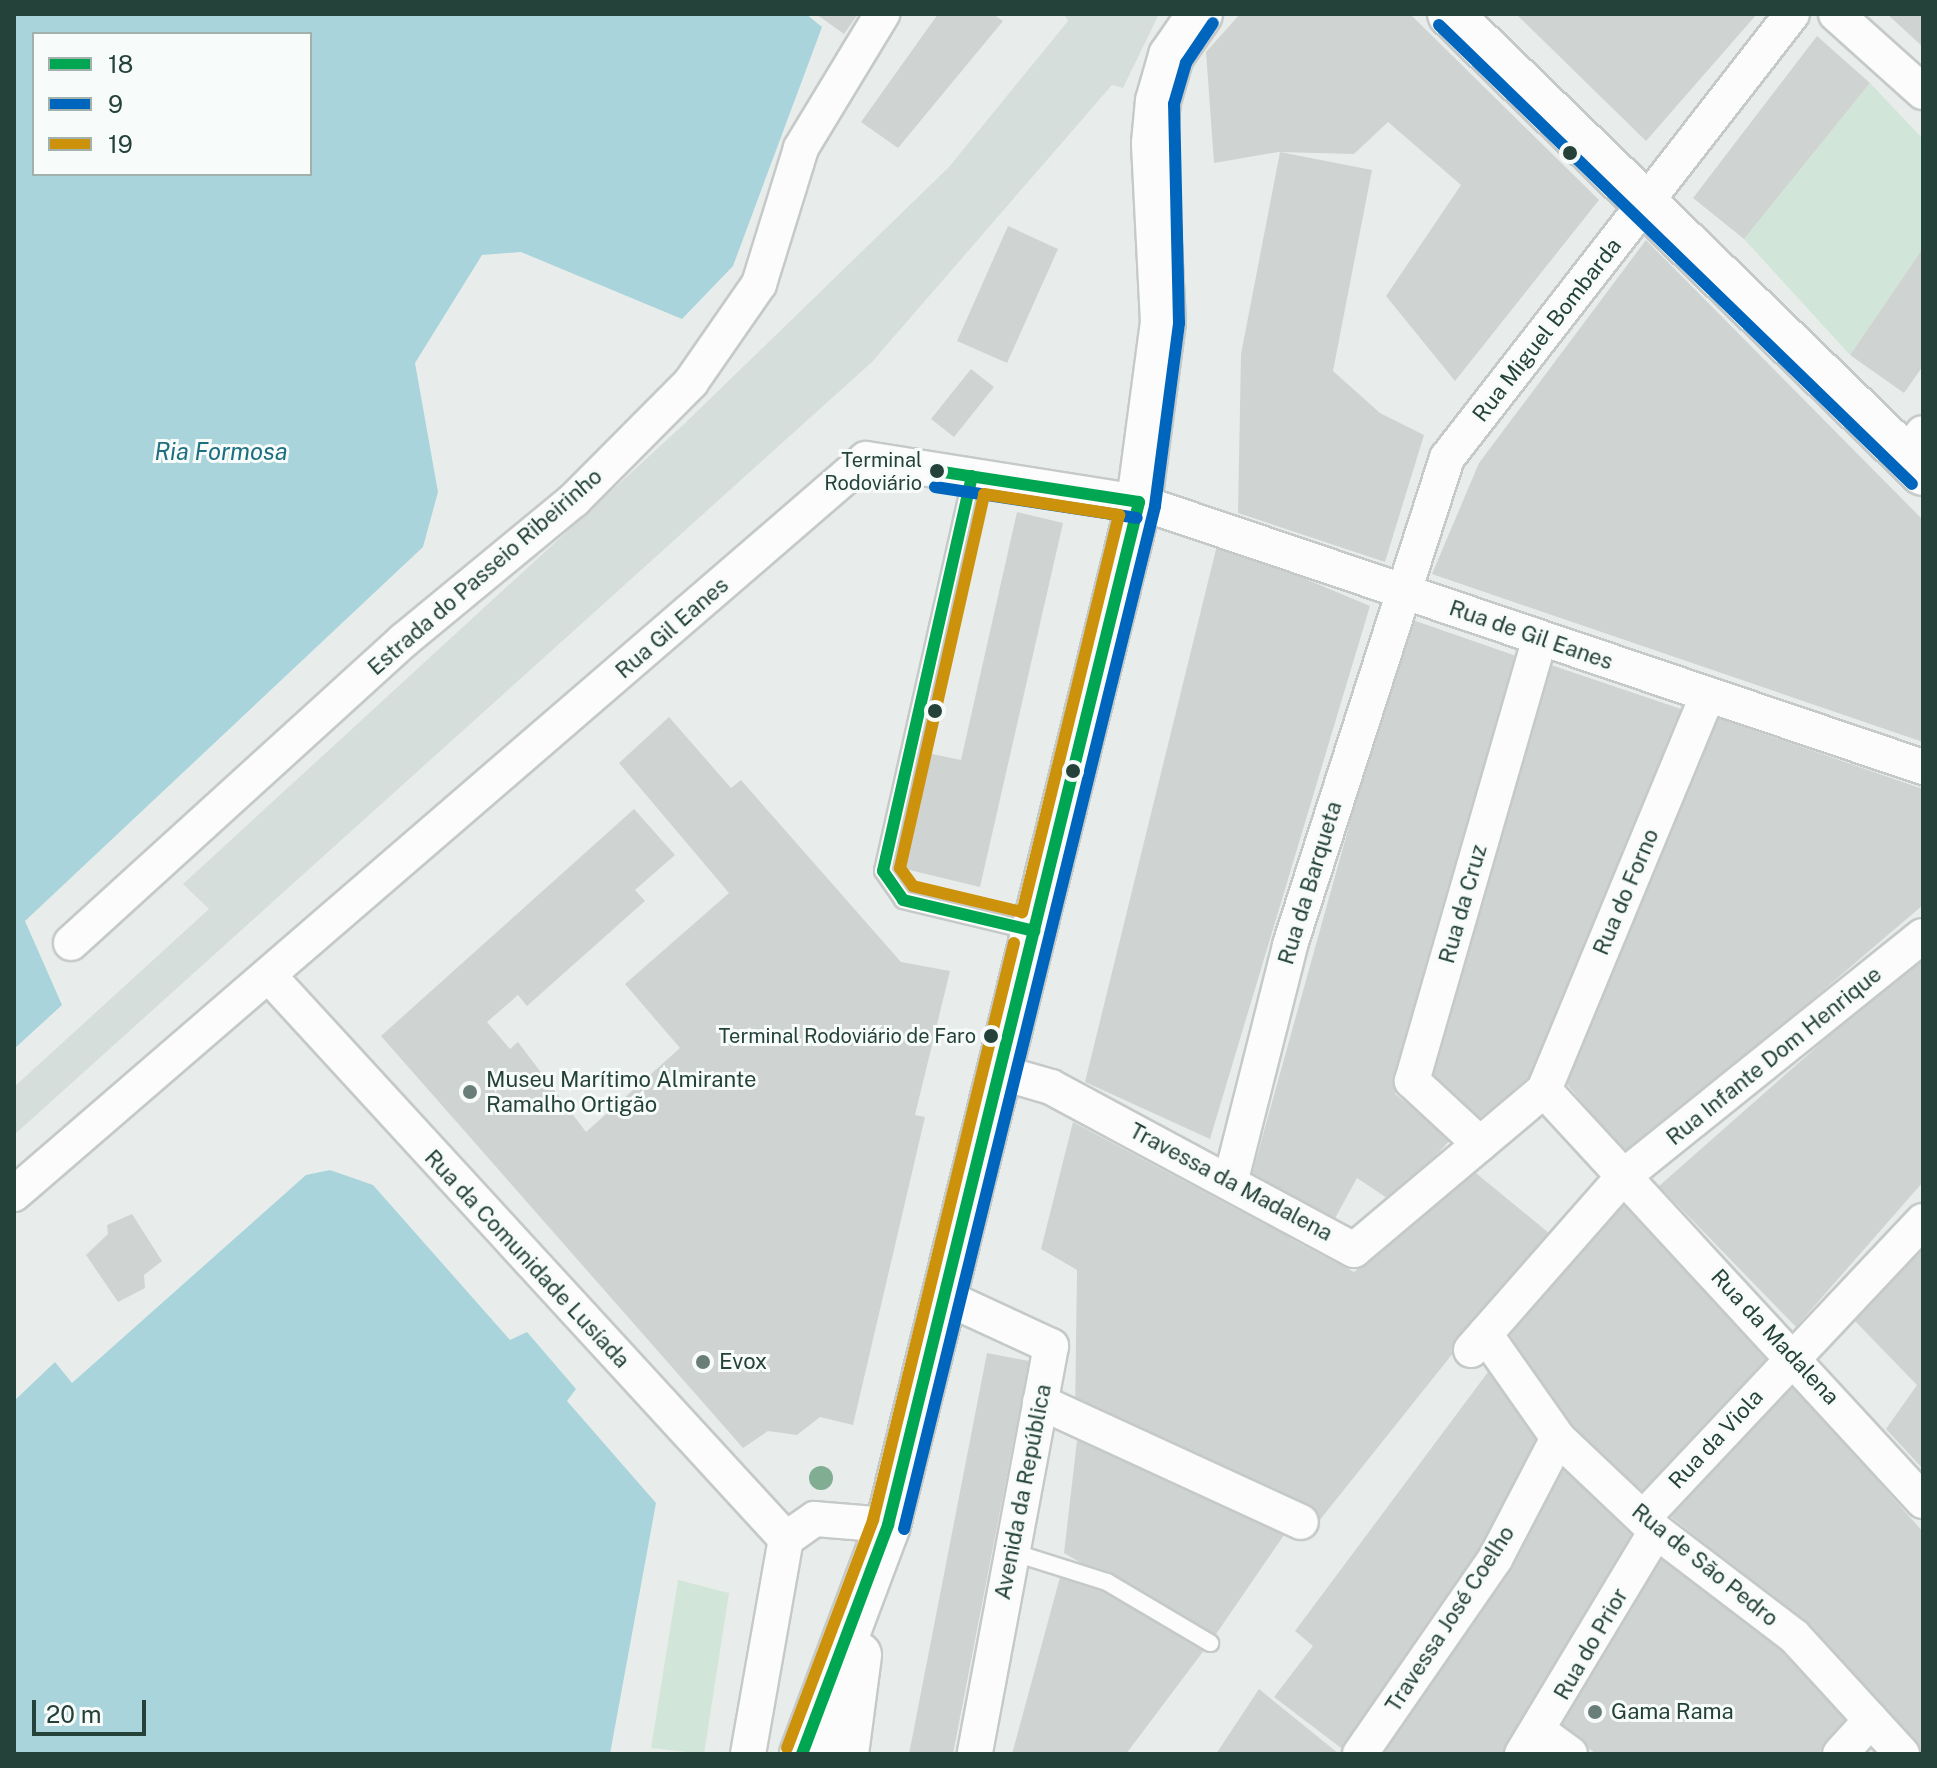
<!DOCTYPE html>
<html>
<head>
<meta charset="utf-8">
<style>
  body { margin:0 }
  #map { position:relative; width:1937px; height:1768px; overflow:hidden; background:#e8edeb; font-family:"Public Sans",sans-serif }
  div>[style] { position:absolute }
  .built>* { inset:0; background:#d6dedb }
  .green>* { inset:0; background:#d1e6d8 }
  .water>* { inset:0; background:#a9d4db }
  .building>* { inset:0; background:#cfd4d2 }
  .roads { filter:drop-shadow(2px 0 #c5cac8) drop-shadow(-2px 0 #c5cac8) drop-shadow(0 2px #c5cac8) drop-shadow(0 -2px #c5cac8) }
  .lane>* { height:16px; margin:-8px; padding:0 8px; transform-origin:8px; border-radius:8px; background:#fcfcfc }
  .street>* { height:34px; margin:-17px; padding:0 17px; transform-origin:17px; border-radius:17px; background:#fcfcfc }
  .secondary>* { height:44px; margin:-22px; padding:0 22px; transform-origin:22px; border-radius:22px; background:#fcfcfc }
  .bus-1>* { height:12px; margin:-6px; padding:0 6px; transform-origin:6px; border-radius:6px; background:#00a651 }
  .bus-2>* { height:12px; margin:-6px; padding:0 6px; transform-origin:6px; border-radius:6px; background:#0065bd }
  .bus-3>* { height:12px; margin:-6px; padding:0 6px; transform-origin:6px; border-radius:6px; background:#cd920c }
  .trees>* { width:24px; height:24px; margin:-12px; border-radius:50%; background:#81ae93 }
  .dots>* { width:22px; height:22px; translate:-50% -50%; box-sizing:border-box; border:4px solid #f7fbf9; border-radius:50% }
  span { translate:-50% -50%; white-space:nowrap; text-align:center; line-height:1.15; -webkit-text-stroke:6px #f7fbf9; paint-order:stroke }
  .bus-label { font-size:20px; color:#24423a }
  .right { translate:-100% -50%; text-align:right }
  .street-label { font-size:22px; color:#24423a }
  .poi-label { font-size:22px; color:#24423a }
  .left { translate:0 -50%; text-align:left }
  .water-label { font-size:24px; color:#1c6f80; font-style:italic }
  .frame { position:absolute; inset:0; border:16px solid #24423a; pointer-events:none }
  .legend { position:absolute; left:32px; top:32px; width:280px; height:144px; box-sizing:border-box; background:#f7fbf9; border:2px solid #a3b1ad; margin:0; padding:10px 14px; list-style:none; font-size:24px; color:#24423a }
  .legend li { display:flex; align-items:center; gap:16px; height:40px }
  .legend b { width:40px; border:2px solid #a3b1ad }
  .scale { position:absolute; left:32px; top:1700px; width:114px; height:36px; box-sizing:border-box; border:4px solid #24423a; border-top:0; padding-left:10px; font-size:24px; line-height:28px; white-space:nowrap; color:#24423a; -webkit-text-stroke:6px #f7fbf9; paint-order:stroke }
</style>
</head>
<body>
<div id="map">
  <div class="built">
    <div style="clip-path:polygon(1064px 14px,1159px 14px,1123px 88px,1112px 85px,872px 362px,14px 1135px,14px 1087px,209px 909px,183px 884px,683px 425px,949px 167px,1068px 21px)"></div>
  </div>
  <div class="green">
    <div style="clip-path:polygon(1870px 83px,1923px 139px,1923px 248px,1850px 355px,1744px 239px)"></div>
    <div style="clip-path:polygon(678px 1580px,729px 1593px,704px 1754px,651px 1748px)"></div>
  </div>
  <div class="water">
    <div style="clip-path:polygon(evenodd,14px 14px,806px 14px,822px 27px,733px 266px,682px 319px,521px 252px,482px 255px,415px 363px,438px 492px,423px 547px,25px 921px,62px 1005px,14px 1049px,14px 14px,34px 34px,310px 34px,310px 174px,34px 174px,34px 34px)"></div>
    <div style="clip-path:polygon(330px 1170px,373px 1185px,510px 1340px,527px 1332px,576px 1389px,567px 1401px,656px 1503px,610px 1754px,14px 1754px,14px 1401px,55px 1362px,72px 1383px,306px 1175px)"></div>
  </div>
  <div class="building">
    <div style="clip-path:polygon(816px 14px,858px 14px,844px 34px)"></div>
    <div style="clip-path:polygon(938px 14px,993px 14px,1003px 21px,898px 148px,861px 122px)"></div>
    <div style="clip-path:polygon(1240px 14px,1410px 14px,1599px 200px,1455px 381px,1386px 296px,1461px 185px,1388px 122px,1354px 154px,1278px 152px,1214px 163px,1206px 52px)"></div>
    <div style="clip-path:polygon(1516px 14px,1757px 14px,1646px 141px)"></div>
    <div style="clip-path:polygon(1887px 14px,1923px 14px,1923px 47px)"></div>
    <div style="clip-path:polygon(1817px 36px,1870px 83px,1744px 239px,1693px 198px)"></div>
    <div style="clip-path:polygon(1280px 152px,1372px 170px,1333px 371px,1380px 413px,1424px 435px,1385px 562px,1238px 513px,1241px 354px)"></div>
    <div style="clip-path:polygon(1008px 226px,1058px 249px,1007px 363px,957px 341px)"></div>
    <div style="clip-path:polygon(1646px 240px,1923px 520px,1923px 742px,1432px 574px,1479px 463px)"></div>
    <div style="clip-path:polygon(1923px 248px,1923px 366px,1904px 393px,1850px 355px)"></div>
    <div style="clip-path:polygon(971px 369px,994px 387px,954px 437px,931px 419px)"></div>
    <div style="clip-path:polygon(1017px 512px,1063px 523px,980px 887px,897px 867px,923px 752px,961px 760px)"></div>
    <div style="clip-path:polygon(1219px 537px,1300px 560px,1296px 575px,1370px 606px,1210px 1139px,1085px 1082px)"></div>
    <div style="clip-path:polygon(1407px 618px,1522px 658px,1395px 1094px,1452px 1138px,1393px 1202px,1357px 1178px,1333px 1222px,1252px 1174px)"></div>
    <div style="clip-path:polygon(1551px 665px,1684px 710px,1532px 1076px,1470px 1126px,1424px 1086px)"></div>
    <div style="clip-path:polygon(669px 717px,731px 788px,741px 780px,901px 962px,950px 971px,915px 1115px,925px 1117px,853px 1425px,820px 1417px,797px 1435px,768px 1431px,743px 1448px,381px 1036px,634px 809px,675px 855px,635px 890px,645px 901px,527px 1006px,518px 995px,487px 1022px,510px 1049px,518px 1042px,586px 1132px,680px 1048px,625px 984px,729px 893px,619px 763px)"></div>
    <div style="clip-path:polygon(1718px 718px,1923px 789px,1923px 905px,1628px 1157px,1566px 1083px)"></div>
    <div style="clip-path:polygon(1923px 953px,1923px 1182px,1796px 1327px,1659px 1186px)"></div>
    <div style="clip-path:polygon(1073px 1122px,1266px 1225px,1276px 1206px,1303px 1220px,1291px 1239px,1354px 1272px,1471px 1169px,1549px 1233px,1319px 1521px,1075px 1415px,1077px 1270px,1041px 1249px)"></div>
    <div style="clip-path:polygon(1624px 1200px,1774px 1355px,1649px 1500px,1569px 1423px,1507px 1339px)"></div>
    <div style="clip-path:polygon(132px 1214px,162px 1261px,144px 1275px,145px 1288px,118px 1302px,86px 1255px,108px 1234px,107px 1225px)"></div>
    <div style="clip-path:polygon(1923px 1245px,1923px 1469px,1886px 1429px,1917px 1385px,1853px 1319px)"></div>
    <div style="clip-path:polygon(987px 1353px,1029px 1361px,953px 1754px,909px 1754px)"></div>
    <div style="clip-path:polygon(1491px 1368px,1539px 1443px,1502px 1523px,1349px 1754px,1274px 1697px,1313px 1646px,1295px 1631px)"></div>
    <div style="clip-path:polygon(1787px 1378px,1923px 1532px,1923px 1752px,1811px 1628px,1665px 1512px)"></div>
    <div style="clip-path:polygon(1078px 1432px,1293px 1522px,1212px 1640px,1064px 1553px)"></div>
    <div style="clip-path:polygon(1561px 1465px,1637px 1536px,1524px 1724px,1501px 1754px,1375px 1754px,1483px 1608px)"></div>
    <div style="clip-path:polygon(1662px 1550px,1781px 1647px,1851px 1719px,1818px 1754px,1596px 1754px,1561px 1726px)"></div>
    <div style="clip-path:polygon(1062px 1570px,1208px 1645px,1126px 1754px,1012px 1754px)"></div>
    <div style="clip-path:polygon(1259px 1689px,1339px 1754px,1216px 1754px)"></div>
  </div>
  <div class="roads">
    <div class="lane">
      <div style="left:972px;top:476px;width:405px;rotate:102.7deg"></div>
      <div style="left:883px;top:871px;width:35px;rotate:55deg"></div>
      <div style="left:903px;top:900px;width:133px;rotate:13.5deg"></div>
      <div style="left:1012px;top:1552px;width:100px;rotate:17.5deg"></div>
      <div style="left:1107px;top:1582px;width:120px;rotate:30.6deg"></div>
    </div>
    <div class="street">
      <div style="left:1836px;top:14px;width:117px;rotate:41.9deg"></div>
      <div style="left:1906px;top:457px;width:29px;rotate:-55deg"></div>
      <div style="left:71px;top:943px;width:450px;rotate:-42.3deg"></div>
      <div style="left:404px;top:640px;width:220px;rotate:-39.5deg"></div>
      <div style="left:574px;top:500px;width:166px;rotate:-45.2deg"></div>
      <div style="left:691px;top:382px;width:119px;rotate:-55.2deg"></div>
      <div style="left:759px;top:284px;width:142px;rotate:-72.8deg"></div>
      <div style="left:801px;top:148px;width:157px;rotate:-58.8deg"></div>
      <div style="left:270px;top:977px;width:763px;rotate:47.44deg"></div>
      <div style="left:999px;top:1072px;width:54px;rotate:16.1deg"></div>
      <div style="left:1051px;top:1087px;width:344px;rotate:28.3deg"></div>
      <div style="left:1354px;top:1250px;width:248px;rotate:-40.1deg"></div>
      <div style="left:1544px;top:1090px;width:428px;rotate:-67.5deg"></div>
      <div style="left:1544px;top:1090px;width:559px;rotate:47.32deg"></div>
      <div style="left:1480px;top:1144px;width:93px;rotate:-137.2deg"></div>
      <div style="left:1412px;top:1081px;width:461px;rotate:-73.9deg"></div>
      <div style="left:1231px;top:1179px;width:241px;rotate:-75.8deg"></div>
      <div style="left:1290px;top:945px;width:512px;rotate:-72.13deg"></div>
      <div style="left:1447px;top:458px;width:562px;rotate:-52.15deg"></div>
      <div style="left:14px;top:1194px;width:1125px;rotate:-40.78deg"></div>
      <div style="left:866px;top:459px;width:276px;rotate:9deg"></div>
      <div style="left:1139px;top:502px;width:828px;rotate:18.68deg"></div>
      <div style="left:945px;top:1297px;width:117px;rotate:24.8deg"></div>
      <div style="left:1051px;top:1346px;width:415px;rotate:100.6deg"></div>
      <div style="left:1485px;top:1334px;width:127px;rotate:54.9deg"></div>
      <div style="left:1558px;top:1438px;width:135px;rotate:43.5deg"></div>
      <div style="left:1656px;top:1531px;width:173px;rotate:37.3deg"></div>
      <div style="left:1794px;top:1636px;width:160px;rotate:47.5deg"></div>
      <div style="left:1471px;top:1350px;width:232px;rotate:-48.7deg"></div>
      <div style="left:1624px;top:1176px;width:383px;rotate:-38.8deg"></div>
      <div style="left:1040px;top:1402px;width:287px;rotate:24.7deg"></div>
      <div style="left:1643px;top:1518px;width:408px;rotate:-46.7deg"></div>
      <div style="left:786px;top:1539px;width:35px;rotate:-35deg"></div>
      <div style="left:815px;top:1519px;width:73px;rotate:4.7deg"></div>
      <div style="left:1540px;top:1732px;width:37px;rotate:36deg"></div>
      <div style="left:748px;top:1754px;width:218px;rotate:-80deg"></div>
      <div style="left:1360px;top:1754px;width:237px;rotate:-55.3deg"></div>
      <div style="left:1495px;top:1559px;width:136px;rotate:-62.5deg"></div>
      <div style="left:1522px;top:1754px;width:260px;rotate:-59deg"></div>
      <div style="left:1840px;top:1754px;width:46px;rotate:-47.6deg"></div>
    </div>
    <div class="secondary">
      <div style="left:1450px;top:14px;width:659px;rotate:44.14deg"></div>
      <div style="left:802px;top:1754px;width:245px;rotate:-69.4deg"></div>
      <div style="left:888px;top:1525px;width:1053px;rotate:-76.21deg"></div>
      <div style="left:1139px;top:502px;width:182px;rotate:-82.4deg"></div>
      <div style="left:1163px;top:322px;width:179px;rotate:-92.9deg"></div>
      <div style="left:1154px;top:143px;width:42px;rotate:-84.6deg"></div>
      <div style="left:1158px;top:101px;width:47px;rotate:-73.9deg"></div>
      <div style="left:1171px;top:56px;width:51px;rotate:-55.4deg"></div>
      <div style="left:846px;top:1754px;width:100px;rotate:-82.5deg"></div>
    </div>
  </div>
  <div class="bus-1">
    <div style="left:972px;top:476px;width:405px;rotate:102.7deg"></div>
    <div style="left:883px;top:871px;width:35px;rotate:55deg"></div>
    <div style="left:903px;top:900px;width:135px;rotate:13.3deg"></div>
    <div style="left:802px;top:1754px;width:245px;rotate:-69.4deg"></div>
    <div style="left:888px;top:1525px;width:1053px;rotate:-76.21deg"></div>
    <div style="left:1139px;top:502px;width:204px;rotate:-171.3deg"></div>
  </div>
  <div class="bus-2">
    <div style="left:1439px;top:25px;width:659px;rotate:44.14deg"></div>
    <div style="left:935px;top:487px;width:204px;rotate:8.7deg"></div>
    <div style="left:904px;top:1529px;width:1053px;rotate:-76.21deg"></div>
    <div style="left:1155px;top:506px;width:185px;rotate:-82.5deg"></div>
    <div style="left:1179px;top:323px;width:219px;rotate:-91.3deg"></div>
    <div style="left:1174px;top:104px;width:43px;rotate:-73.7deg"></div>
    <div style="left:1186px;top:63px;width:48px;rotate:-56deg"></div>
  </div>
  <div class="bus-3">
    <div style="left:984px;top:494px;width:137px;rotate:8.8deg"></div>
    <div style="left:1119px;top:515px;width:409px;rotate:103.7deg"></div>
    <div style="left:1022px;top:912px;width:112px;rotate:-166.6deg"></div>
    <div style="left:913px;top:886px;width:22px;rotate:-126deg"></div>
    <div style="left:900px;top:868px;width:383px;rotate:-77.3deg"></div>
    <div style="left:787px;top:1748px;width:244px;rotate:-69.3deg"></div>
    <div style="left:873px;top:1520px;width:594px;rotate:-76.27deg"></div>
  </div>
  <div class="trees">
    <div style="left:821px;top:1478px"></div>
  </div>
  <div class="dots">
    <div style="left:1570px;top:153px;background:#24423a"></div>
    <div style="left:937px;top:471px;background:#24423a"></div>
    <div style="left:935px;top:711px;background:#24423a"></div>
    <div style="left:1073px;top:771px;background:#24423a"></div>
    <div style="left:991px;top:1036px;background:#24423a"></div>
    <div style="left:470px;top:1092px;background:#697e78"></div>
    <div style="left:703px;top:1362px;background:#697e78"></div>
    <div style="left:1595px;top:1712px;background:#697e78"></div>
  </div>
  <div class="bus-label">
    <span class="right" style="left:922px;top:472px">Terminal<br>Rodoviário</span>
    <span class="right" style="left:976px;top:1036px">Terminal Rodoviário de Faro</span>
  </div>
  <div class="street-label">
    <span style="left:1547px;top:330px;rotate:-52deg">Rua Miguel Bombarda</span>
    <span style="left:485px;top:572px;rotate:-41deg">Estrada do Passeio Ribeirinho</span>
    <span style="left:672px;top:628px;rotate:-41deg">Rua Gil Eanes</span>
    <span style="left:1531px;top:635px;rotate:19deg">Rua de Gil Eanes</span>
    <span style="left:1310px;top:883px;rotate:-73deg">Rua da Barqueta</span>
    <span style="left:1626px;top:892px;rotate:-67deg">Rua do Forno</span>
    <span style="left:1463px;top:904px;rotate:-74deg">Rua da Cruz</span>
    <span style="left:1774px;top:1056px;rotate:-39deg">Rua Infante Dom Henrique</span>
    <span style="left:1231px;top:1182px;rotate:28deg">Travessa da Madalena</span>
    <span style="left:527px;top:1259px;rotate:47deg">Rua da Comunidade Lusíada</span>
    <span style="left:1775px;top:1337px;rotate:47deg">Rua da Madalena</span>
    <span style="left:1716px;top:1439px;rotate:-47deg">Rua da Viola</span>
    <span style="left:1023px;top:1492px;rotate:-79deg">Avenida da República</span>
    <span style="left:1705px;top:1565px;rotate:39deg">Rua de São Pedro</span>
    <span style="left:1450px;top:1619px;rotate:-57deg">Travessa José Coelho</span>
    <span style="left:1591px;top:1644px;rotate:-60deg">Rua do Prior</span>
  </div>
  <div class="poi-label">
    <span class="left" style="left:486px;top:1092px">Museu Marítimo Almirante<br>Ramalho Ortigão</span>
    <span class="left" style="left:719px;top:1362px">Evox</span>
    <span class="left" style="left:1611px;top:1712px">Gama Rama</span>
  </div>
  <div class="water-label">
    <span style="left:221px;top:452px">Ria Formosa</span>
  </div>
  <div class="frame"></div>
  <ul class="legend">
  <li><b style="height:10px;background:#00a651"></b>18</li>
  <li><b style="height:10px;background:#0065bd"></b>9</li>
  <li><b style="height:10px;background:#cd920c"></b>19</li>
  </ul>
  <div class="scale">20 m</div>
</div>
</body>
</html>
